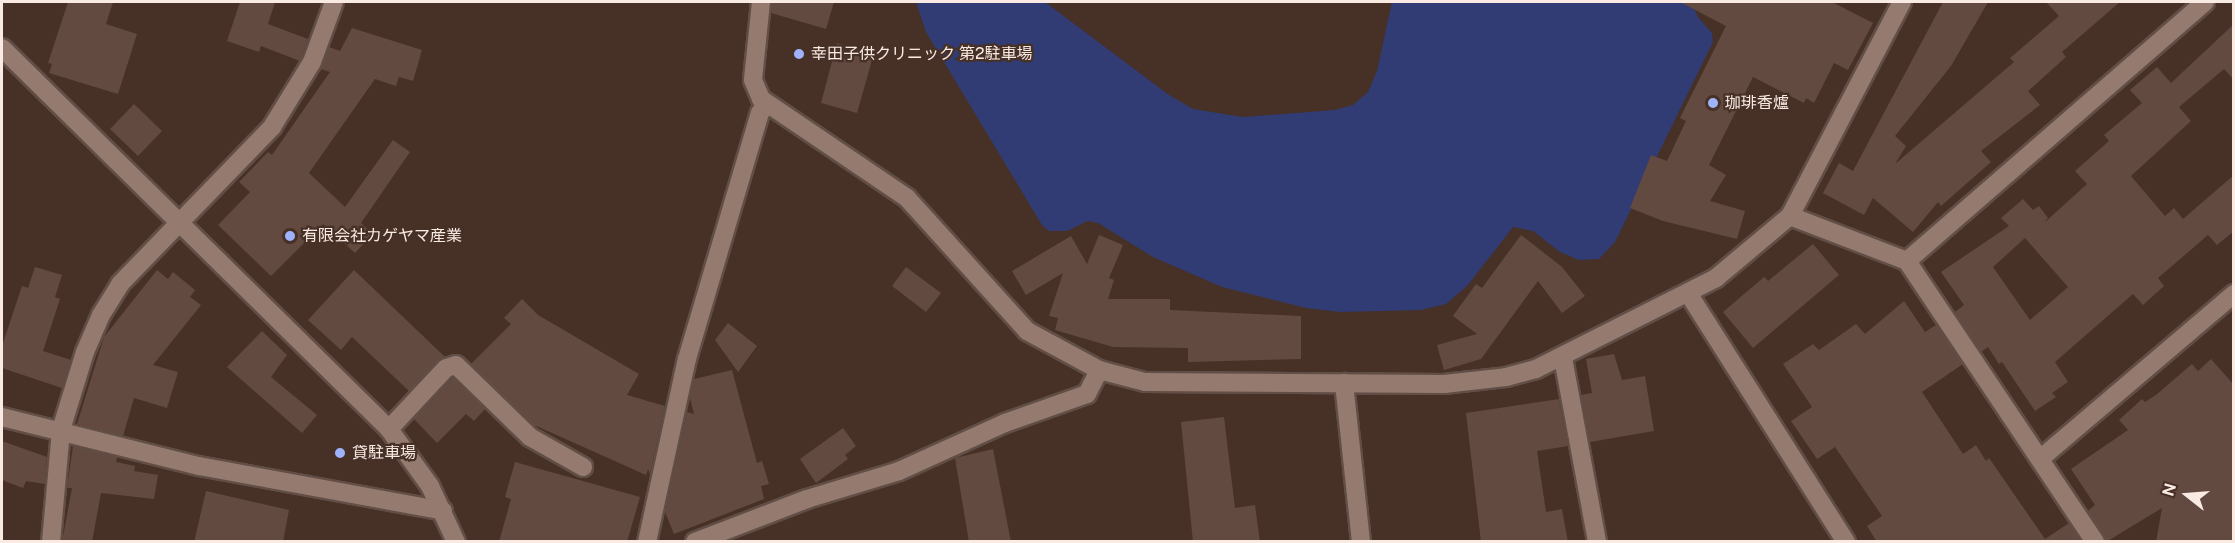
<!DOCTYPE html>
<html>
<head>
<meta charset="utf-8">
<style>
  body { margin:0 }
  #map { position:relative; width:2235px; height:543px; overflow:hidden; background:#473026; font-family:"Public Sans","Noto Sans JP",sans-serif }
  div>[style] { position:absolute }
  .green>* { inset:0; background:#303c73 }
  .building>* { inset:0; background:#624a40 }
  .roads { filter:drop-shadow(2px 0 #614e46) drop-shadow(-2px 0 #614e46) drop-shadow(0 2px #614e46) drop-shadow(0 -2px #614e46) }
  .minor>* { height:18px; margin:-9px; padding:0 9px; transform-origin:9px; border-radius:9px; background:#957a6f }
  .dots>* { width:16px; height:16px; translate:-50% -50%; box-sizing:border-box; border:3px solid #473026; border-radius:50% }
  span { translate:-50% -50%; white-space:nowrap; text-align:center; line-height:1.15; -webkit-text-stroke:4.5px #473026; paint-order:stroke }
  .poi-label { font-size:16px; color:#f9eae4 }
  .left { translate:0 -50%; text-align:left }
  .frame { position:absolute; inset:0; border:3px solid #f9eae4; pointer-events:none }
  .north { position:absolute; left:2157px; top:465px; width:60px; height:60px; -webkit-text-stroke:4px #473026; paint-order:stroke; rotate:287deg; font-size:16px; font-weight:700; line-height:24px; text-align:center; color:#f9eae4 }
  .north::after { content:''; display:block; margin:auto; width:21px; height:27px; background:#f9eae4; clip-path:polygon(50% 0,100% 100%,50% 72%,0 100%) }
</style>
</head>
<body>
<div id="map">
  <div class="green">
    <div style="clip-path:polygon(916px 2px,1045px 2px,1169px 95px,1193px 109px,1243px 117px,1335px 110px,1353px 105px,1368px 92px,1377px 71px,1392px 2px,1691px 2px,1698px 17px,1712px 33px,1713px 42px,1615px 242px,1599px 259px,1579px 260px,1560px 252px,1533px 231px,1513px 227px,1468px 285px,1446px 304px,1421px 310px,1340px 312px,1306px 308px,1222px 287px,1153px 257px,1098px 223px,1088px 221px,1067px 231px,1049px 231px,1042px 225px,926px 32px)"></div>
  </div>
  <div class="building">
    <div style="clip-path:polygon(68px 2px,113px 2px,106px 24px,137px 34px,118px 94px,49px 73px,52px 64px,48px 63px)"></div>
    <div style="clip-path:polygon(240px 2px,275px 2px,268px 24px,308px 39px,300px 61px,261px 46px,259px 52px,227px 41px)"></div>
    <div style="clip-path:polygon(772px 2px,834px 2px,826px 29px,771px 13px)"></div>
    <div style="clip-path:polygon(1680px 2px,1832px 2px,1873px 23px,1848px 70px,1834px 63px,1814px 103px,1806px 98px,1804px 103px,1753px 77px,1709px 165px,1726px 175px,1710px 201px,1745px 211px,1737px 239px,1663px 221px,1630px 208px,1651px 155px,1667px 161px,1686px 121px,1680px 118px,1726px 26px)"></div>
    <div style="clip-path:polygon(1943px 2px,1988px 2px,1951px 66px,1895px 136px,1906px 146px,1895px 164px,2014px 62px,2010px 58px,2059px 16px,2046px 2px,2120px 2px,2062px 52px,2066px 57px,2028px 91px,2040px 105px,1981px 151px,1991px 162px,1941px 206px,1938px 202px,1913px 232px,1873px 198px,1864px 215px,1823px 193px,1839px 163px,1853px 171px)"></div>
    <div style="clip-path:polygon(evenodd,2234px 24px,2234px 80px,2224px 69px,2179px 107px,2191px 121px,2131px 176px,2165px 216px,2174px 208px,2183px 219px,2234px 175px,2234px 231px,2217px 245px,2208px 235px,2158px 278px,2164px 286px,2143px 305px,2133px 294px,2055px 362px,2068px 382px,2052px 393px,2056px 397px,2035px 411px,2002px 362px,1999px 364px,1988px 347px,1981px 352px,1955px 312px,1964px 305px,1941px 272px,2009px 226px,2001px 218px,2023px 199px,2033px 210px,2039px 206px,2048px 218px,2044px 223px,2087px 184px,2075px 171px,2109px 141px,2104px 135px,2142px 103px,2130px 90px,2157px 67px,2171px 83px,2234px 24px,2025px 238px,2068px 287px,2030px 320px,1993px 267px,2025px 238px)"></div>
    <div style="clip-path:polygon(352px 28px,422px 50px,413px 81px,399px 77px,396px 86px,375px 79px,309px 173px,345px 207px,393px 140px,410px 152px,361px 223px,373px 234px,355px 253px,323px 224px,271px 276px,218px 225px,250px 192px,239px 182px,268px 152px,272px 155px,330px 72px,321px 69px,329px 47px,340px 51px)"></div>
    <div style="clip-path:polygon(837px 43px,874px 53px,857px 113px,821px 103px)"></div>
    <div style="clip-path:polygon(134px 104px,162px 131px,138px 156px,110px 129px)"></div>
    <div style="clip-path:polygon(1099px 235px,1123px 245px,1109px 278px,1114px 280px,1108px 299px,1170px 299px,1170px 310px,1301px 316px,1301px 359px,1188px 362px,1188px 348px,1113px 347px,1055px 330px,1058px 318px,1049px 316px,1063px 273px,1026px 295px,1012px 271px,1071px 236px,1087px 264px)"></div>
    <div style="clip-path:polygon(1521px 235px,1562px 267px,1585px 296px,1562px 313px,1538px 281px,1481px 359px,1444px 370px,1437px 345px,1477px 334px,1453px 316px,1476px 284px,1482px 288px)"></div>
    <div style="clip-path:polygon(1813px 244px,1839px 275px,1753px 348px,1723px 312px,1764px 277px,1768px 281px)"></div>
    <div style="clip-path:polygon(35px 267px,62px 275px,55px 297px,60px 299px,43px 351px,71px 360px,62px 388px,2px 368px,2px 346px,22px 286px,28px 288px)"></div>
    <div style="clip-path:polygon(906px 267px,941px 293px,926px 312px,892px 286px)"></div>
    <div style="clip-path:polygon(157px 270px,168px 279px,173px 272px,195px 290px,190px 297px,201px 305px,153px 365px,178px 372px,167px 408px,134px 398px,123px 436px,77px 424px,104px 337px)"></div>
    <div style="clip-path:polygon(354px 270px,445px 357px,409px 391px,352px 337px,341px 350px,308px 320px)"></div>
    <div style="clip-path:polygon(522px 299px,538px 315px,639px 374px,627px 395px,665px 406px,650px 474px,648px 469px,646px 475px,532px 424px,471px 364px,511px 324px,504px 318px)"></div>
    <div style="clip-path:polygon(1904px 301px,1925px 332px,1936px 325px,1963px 364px,1922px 392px,1963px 454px,1976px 445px,1986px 461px,1989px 458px,2045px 539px,2069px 523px,2081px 542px,1877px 542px,1867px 526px,1882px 516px,1835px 447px,1817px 459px,1791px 421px,1812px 407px,1783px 364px,1813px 344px,1819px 350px,1856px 324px,1865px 334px)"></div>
    <div style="clip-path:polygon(728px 323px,757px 346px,738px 372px,715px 340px)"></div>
    <div style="clip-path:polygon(262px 331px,287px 355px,271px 377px,317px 415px,302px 433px,227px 367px)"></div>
    <div style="clip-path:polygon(1614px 354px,1622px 380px,1645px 376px,1654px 431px,1590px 442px,1581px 395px,1592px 393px,1586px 359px)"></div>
    <div style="clip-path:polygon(2211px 359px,2234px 385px,2234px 542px,2156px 542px,2162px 508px,2106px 542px,2088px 511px,2095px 505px,2071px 469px,2128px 430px,2119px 420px,2142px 399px,2145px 402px,2156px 395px,2192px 364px,2198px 371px)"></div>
    <div style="clip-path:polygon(732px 370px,757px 463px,762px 461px,769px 484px,761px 486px,764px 499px,674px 534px,665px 512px,687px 412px,694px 414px,690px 398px,694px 379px)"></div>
    <div style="clip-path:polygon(453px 378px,485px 409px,474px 421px,466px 414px,437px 443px,414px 419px)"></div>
    <div style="clip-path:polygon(1559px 399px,1568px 446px,1537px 451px,1546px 512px,1562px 509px,1568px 542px,1481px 542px,1466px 413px)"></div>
    <div style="clip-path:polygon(1224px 417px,1235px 508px,1255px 505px,1260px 542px,1193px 542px,1181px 422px)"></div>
    <div style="clip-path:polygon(843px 428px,856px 446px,845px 455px,848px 459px,816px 483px,800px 459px)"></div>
    <div style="clip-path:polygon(2px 441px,47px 457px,45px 484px,26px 481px,23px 488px,2px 480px)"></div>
    <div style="clip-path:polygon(73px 446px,117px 457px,116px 462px,135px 466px,134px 471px,158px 475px,154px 499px,101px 493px,92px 542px,62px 542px,72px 488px,67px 488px)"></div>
    <div style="clip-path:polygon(993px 449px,1011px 542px,969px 542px,955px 458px)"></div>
    <div style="clip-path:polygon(515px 462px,640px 497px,627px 542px,499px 542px,511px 499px,505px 497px)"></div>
    <div style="clip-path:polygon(206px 491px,289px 510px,283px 542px,194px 542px)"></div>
  </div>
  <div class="roads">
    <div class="minor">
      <div style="left:761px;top:2px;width:78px;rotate:95.9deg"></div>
      <div style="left:753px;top:80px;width:21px;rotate:67deg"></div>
      <div style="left:761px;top:99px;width:176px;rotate:34.1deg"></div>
      <div style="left:907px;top:198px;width:179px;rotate:47.9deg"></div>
      <div style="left:1027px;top:331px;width:82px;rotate:28.4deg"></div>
      <div style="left:1099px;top:370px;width:48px;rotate:14.6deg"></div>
      <div style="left:1145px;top:382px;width:299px;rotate:0.4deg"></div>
      <div style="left:1444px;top:384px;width:62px;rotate:-6.4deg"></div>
      <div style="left:1506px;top:377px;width:31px;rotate:-15deg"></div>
      <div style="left:1536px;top:369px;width:202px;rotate:-26.8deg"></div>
      <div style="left:1716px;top:278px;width:97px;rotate:-40deg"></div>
      <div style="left:1790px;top:216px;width:242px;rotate:-62.4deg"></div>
      <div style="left:2px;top:48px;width:543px;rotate:44.55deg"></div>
      <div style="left:389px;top:429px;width:70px;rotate:54.3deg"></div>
      <div style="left:430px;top:486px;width:62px;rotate:65.1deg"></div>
      <div style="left:1790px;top:216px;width:125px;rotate:21deg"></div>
      <div style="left:1907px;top:261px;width:338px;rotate:56.2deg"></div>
      <div style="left:1907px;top:261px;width:395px;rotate:-41deg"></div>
      <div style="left:1688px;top:293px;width:295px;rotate:57.6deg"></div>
      <div style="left:1563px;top:358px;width:187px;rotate:79.5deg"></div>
      <div style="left:1344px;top:383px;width:160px;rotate:83.9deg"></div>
      <div style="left:2px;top:417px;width:203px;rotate:14deg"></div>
      <div style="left:199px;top:466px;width:248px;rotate:10.4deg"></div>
      <div style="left:389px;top:429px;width:83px;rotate:-46.9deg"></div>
      <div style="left:446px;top:368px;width:10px;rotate:-17deg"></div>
      <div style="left:456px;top:365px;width:103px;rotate:44.2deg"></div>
      <div style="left:530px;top:437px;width:61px;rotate:29.5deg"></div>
      <div style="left:2040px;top:459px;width:255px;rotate:-40.4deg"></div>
      <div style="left:51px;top:542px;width:112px;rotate:-84.9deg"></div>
      <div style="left:61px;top:430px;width:82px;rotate:-72.9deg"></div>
      <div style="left:85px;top:352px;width:40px;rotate:-66.6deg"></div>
      <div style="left:101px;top:315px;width:36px;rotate:-58deg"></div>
      <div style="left:120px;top:284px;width:219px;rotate:-45.9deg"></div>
      <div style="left:272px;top:127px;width:76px;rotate:-58.4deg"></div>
      <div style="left:312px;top:62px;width:64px;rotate:-69.9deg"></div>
      <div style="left:647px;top:542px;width:187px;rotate:-77.7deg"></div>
      <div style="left:687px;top:359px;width:257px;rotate:-73.5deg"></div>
      <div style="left:760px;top:113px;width:11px;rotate:-52deg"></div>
      <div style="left:695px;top:542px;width:120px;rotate:-21deg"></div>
      <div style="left:807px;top:499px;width:96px;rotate:-16.9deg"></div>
      <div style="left:899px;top:471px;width:116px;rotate:-24.4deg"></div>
      <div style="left:1005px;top:423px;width:87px;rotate:-19.5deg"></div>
      <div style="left:1087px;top:394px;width:27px;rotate:-63deg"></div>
    </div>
  </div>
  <div class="dots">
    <div style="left:799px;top:54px;background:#9fb3fd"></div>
    <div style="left:1713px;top:103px;background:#9fb3fd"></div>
    <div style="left:290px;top:236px;background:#9fb3fd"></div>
    <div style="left:340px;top:453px;background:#9fb3fd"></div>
  </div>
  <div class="poi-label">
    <span class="left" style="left:811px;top:54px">幸田子供クリニック 第2駐車場</span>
    <span class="left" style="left:1725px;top:103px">珈琲香爐</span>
    <span class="left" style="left:302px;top:236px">有限会社カゲヤマ産業</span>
    <span class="left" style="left:352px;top:453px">貸駐車場</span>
  </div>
  <div class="frame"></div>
  <div class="north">N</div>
</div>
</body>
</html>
